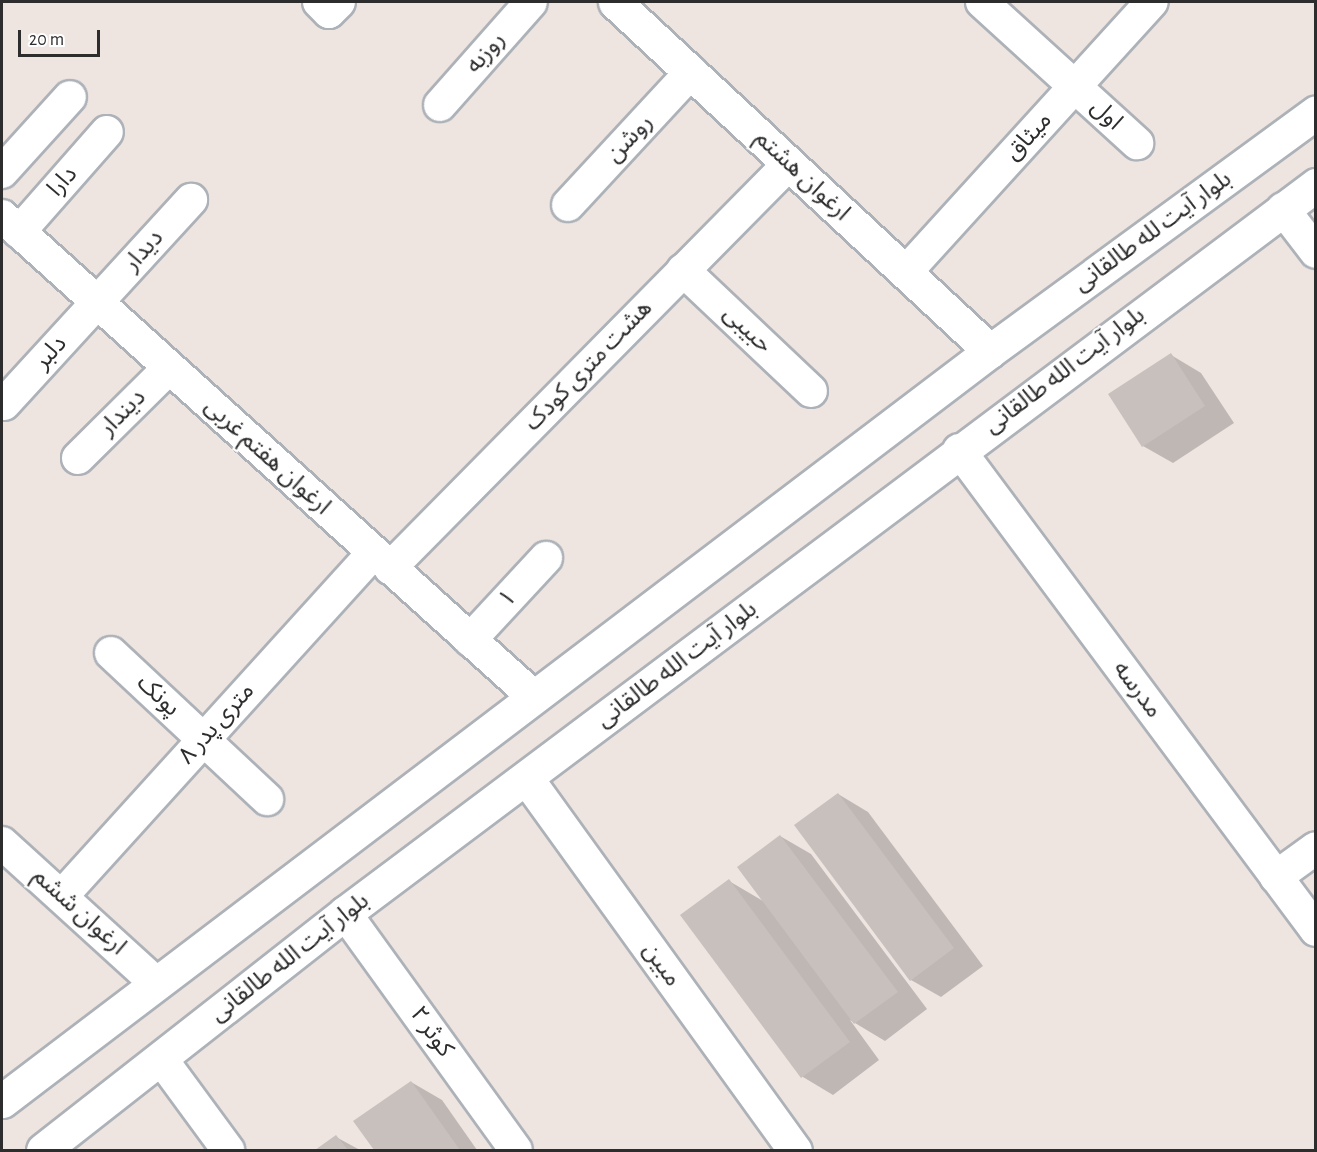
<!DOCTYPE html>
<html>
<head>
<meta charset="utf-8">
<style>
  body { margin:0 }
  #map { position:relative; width:1317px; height:1152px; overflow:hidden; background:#eee5e1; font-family:"Alegreya Sans","Noto Sans Arabic",sans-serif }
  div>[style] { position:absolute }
  .shadow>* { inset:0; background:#0003 }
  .building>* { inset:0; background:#c7c0bc }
  .roads { filter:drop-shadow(2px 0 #adb2b8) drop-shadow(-2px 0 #adb2b8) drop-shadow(0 2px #adb2b8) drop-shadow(0 -2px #adb2b8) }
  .minor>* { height:32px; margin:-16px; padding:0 16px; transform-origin:16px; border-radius:16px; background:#fff }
  .tertiary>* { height:33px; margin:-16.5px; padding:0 16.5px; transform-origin:16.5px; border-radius:16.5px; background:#fff }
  span { translate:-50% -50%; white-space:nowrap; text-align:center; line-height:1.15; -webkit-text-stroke:4.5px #fff; paint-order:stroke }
  .street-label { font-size:24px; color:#2d2d2d }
  .frame { position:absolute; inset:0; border:3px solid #2d2d2d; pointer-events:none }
  .scale { position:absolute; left:18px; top:30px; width:82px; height:27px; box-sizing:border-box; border:3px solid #2d2d2d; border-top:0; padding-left:8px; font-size:18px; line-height:21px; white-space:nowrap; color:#2d2d2d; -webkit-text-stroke:4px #fff; paint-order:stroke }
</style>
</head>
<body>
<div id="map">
  <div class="shadow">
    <div style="clip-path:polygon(1171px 355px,1201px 373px,1234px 423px,1173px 463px,1143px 446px)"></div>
    <div style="clip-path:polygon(838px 794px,868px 812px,983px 966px,941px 997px,911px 980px)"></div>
    <div style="clip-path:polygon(780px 836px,811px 854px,927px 1009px,885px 1041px,850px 1020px,879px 1060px,833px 1095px,803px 1077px,682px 916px,729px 881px,763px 901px)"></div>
    <div style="clip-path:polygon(411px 1082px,442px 1100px,477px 1150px,375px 1150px,355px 1121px)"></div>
    <div style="clip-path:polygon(336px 1137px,360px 1150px,317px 1150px)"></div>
  </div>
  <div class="building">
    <div style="clip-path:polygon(1171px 353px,1205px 406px,1142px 447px,1108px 394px)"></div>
    <div style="clip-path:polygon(838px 793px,954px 948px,910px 981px,794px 825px)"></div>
    <div style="clip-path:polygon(780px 835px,898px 992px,854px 1024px,737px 867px)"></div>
    <div style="clip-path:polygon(729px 879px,850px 1042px,801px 1078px,680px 915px)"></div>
    <div style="clip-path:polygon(411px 1081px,460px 1150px,374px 1150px,353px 1121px)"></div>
    <div style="clip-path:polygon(336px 1135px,348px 1150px,315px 1150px)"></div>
  </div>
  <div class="roads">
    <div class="minor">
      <div style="left:319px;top:2px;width:14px;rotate:45deg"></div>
      <div style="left:329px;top:12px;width:14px;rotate:-45deg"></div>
      <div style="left:982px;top:2px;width:210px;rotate:42.3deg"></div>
      <div style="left:440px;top:105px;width:137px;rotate:-48.5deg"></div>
      <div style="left:2px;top:172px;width:101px;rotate:-47.8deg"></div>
      <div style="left:568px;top:205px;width:181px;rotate:-47.2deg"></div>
      <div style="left:1283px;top:209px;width:54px;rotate:52.5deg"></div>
      <div style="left:2px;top:216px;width:717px;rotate:42.12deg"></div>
      <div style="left:19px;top:232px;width:133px;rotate:-48.7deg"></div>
      <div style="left:683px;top:270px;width:176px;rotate:43.4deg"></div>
      <div style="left:906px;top:272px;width:365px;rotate:-47.7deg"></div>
      <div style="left:4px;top:404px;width:277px;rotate:-47.5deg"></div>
      <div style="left:959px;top:450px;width:598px;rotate:53.36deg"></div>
      <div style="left:78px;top:458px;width:128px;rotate:-44.7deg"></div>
      <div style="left:390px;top:568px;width:568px;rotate:-45.36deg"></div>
      <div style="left:470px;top:640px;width:112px;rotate:-47.2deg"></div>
      <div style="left:111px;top:653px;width:214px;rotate:43.1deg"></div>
      <div style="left:2px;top:843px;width:207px;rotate:42.3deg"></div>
      <div style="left:1276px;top:877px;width:49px;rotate:-35.9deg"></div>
      <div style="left:62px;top:896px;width:463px;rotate:-47.8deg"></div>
      <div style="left:345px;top:913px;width:292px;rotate:54.2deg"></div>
      <div style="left:162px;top:1060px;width:112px;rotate:53.7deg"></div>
    </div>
    <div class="tertiary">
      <div style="left:615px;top:2px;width:512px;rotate:42.94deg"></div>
      <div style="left:527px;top:779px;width:458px;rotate:54.2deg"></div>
      <div style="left:2px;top:1101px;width:1240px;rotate:-37.2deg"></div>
      <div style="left:990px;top:351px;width:404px;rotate:-36.2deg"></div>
      <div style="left:43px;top:1150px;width:384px;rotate:-38.1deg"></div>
      <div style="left:345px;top:913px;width:1214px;rotate:-36.86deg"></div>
    </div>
  </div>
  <div class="street-label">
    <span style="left:486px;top:53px;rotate:-49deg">روزبه</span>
    <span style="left:1106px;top:115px;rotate:43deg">اول</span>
    <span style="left:1029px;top:137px;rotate:-48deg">میثاق</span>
    <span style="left:630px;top:139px;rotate:-47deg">روشن</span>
    <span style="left:802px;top:176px;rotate:43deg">ارغوان هشتم</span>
    <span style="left:63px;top:182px;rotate:-48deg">دارا</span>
    <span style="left:1153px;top:232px;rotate:-36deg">بلوار آیت لله طالقانی</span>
    <span style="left:144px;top:251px;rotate:-48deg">دیدار</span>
    <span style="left:747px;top:330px;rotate:43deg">حبیبی</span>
    <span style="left:51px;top:353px;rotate:-48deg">دلبر</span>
    <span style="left:589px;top:366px;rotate:-46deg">هشت متری کودک</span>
    <span style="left:1065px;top:371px;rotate:-37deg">بلوار آیت الله طالقانی</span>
    <span style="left:123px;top:413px;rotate:-45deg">دیندار</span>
    <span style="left:267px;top:457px;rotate:42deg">ارغوان هفتم غربی</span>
    <span style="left:508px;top:599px;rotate:-47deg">۱</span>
    <span style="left:677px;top:665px;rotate:-37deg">بلوار آیت الله طالقانی</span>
    <span style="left:1137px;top:690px;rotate:53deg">مدرسه</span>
    <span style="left:158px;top:696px;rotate:43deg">پونک</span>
    <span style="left:217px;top:724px;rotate:-48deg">۸ متری پدر</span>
    <span style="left:79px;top:912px;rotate:42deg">ارغوان ششم</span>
    <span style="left:290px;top:958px;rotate:-38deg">بلوار آیت الله طالقانی</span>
    <span style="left:661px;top:965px;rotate:54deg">مبین</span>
    <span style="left:431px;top:1032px;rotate:54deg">کوثر ۲</span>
  </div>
  <div class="frame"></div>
  <div class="scale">20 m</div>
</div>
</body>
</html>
